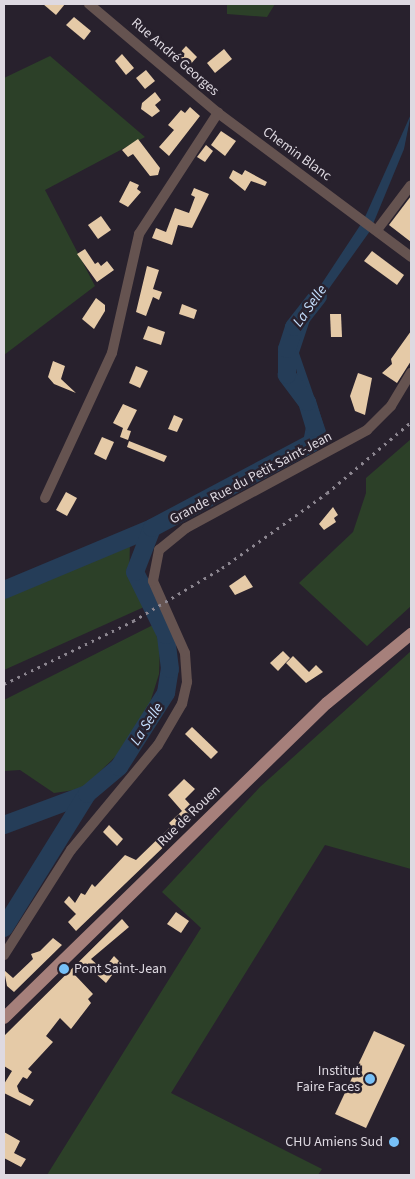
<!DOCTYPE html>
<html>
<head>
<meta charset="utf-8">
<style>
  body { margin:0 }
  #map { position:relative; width:415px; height:1179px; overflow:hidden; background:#28212d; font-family:"Source Sans 3",sans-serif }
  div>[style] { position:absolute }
  .green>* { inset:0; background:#2c4028 }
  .water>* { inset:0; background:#253d58 }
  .river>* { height:18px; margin:-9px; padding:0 9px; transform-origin:9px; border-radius:9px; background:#253d58 }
  .building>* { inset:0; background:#e5caa7 }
  .minor>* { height:10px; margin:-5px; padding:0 5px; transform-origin:5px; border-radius:5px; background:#655350 }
  .major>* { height:12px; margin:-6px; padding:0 6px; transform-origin:6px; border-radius:6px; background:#a6807b }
  .rail>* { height:3px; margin-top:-1.5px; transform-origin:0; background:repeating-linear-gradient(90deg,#8c8690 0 2.5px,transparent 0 7.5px) }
  .dots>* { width:14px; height:14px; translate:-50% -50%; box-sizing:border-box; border:2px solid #28212d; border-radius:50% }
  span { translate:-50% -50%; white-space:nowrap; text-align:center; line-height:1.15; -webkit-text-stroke:5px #28212d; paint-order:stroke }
  .street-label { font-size:14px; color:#ded9e1 }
  .poi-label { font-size:14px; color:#ded9e1 }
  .left { translate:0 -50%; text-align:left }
  .right { translate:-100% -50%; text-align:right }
  .water-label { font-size:15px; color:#c5e0ff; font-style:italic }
  .frame { position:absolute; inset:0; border:5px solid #ded9e1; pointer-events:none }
</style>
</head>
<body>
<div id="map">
  <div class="green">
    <div style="clip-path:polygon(227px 4px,275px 4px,267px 17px,227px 14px)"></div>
    <div style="clip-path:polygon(50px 56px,145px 137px,45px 190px,95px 286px,4px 355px,4px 78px)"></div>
    <div style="clip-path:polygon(411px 439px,411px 606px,367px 646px,299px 583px,353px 532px,366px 493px,366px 478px)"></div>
    <div style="clip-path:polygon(130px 543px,129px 575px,144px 607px,4px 670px,4px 597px)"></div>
    <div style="clip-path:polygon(153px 625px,160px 646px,159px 674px,149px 706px,117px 755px,82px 789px,54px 793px,20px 770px,4px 771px,4px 700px)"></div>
    <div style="clip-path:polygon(411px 651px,411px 869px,325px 845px,171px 1093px,322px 1169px,318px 1175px,47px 1175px,201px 928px,162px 892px,260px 787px)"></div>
  </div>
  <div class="water">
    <div style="clip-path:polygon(411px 114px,404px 149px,373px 224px,365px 217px)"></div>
    <div style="clip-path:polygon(361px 224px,370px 231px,313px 311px,299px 353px,326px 431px,323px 435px,298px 379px,292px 348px,307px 306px)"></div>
  </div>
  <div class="river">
    <div style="left:4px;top:590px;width:160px;rotate:-22.7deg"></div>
    <div style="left:4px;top:825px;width:89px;rotate:-20.5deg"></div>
    <div style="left:4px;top:928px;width:158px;rotate:-58.2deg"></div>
    <div style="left:87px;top:794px;width:42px;rotate:-40.2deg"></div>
    <div style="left:119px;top:767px;width:88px;rotate:-57.6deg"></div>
    <div style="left:166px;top:693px;width:24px;rotate:-81deg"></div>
    <div style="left:170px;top:669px;width:34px;rotate:-97deg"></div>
    <div style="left:166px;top:635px;width:70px;rotate:-116.2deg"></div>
    <div style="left:135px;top:572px;width:47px;rotate:-68.9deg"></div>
    <div style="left:152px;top:528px;width:181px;rotate:-28deg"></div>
    <div style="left:312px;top:443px;width:15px;rotate:-79deg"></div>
    <div style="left:315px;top:428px;width:27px;rotate:-107deg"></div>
    <div style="left:307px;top:402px;width:34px;rotate:-127deg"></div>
    <div style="left:287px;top:375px;width:26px;rotate:-90deg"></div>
    <div style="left:287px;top:349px;width:23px;rotate:-72deg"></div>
    <div style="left:294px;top:327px;width:39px;rotate:-52deg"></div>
  </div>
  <div class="building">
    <div style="clip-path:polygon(43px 4px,65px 4px,56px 15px)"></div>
    <div style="clip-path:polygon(74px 17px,91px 31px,84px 40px,66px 25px)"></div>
    <div style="clip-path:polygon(186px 46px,197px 57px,189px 66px,178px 55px)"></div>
    <div style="clip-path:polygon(224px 49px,232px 59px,215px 73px,207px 63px)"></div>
    <div style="clip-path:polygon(122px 54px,134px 68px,126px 75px,115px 61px)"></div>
    <div style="clip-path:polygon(146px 70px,155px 81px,145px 89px,136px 78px)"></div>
    <div style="clip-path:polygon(155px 92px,161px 100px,155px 105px,160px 111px,152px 117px,141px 109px,142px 103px)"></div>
    <div style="clip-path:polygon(190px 107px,200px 116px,169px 156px,159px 147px,174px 130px,168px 125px,181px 110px,185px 113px)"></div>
    <div style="clip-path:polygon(221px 131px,236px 141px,225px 156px,211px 145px)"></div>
    <div style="clip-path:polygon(138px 139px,160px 168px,158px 175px,150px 176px,133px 154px,128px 157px,122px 150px)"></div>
    <div style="clip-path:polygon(206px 145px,213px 151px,205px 162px,197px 157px)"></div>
    <div style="clip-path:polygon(233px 170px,242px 175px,245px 170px,267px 182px,265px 186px,251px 181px,245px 191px,229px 178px)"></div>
    <div style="clip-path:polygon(130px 181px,139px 185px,137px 189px,141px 192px,128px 207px,119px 202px)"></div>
    <div style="clip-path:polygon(194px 188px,209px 194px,192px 228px,178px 225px,172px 245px,152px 238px,156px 228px,166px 232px,175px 208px,189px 213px,195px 197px,191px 195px)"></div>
    <div style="clip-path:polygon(411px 196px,411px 242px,389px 225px)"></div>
    <div style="clip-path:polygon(101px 216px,111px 230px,98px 239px,88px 225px)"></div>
    <div style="clip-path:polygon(85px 249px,95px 264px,98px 262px,101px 266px,107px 261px,114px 270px,97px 282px,77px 254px)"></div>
    <div style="clip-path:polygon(372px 251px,404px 275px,397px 285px,364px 261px)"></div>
    <div style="clip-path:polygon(147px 266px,159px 270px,153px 289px,162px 292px,159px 300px,153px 297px,146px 316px,136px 312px)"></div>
    <div style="clip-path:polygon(96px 298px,105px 305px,105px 311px,94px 329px,82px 319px)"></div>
    <div style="clip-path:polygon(182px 304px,197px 310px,194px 319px,179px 314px)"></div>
    <div style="clip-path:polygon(330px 314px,341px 314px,342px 337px,331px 337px)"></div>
    <div style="clip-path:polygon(148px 326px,165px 332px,161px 345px,143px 339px)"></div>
    <div style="clip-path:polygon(411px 331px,411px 361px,397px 383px,382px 373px,392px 364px,391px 359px)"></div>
    <div style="clip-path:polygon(53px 361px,65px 366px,61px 379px,76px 393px,54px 384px,48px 377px)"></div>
    <div style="clip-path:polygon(136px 366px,148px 371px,140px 388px,129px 383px)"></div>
    <div style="clip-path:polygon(358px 373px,372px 378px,365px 415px,355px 411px,350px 396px)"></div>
    <div style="clip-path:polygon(123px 404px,137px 410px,127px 430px,131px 431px,128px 440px,120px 437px,123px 428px,113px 423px)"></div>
    <div style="clip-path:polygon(174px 415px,183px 419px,177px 432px,168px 429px)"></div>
    <div style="clip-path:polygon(102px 437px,114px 442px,106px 460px,94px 454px)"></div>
    <div style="clip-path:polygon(129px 441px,167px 456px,164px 462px,127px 447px)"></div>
    <div style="clip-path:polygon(66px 492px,77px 498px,67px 516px,56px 510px)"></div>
    <div style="clip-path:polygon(333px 507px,338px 515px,334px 518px,336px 522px,324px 530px,319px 524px)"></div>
    <div style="clip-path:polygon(245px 575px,253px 587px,235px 595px,229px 586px)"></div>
    <div style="clip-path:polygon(283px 651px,290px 658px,278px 671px,270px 663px)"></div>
    <div style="clip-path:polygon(293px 656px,309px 672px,316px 665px,323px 672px,306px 683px,286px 663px)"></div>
    <div style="clip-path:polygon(192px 727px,218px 752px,211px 759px,185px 734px)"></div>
    <div style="clip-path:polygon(184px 779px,195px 789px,185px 799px,197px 812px,175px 830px,169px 823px,182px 811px,168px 795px)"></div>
    <div style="clip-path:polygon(109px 825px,123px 839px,117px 846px,103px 832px)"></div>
    <div style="clip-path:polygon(169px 828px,176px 835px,76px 931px,68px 922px,76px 914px,64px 902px,69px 896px,75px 903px,81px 893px,85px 895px,92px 884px,95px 887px,125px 855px,136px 860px)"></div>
    <div style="clip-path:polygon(176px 912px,189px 921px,181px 933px,167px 924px)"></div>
    <div style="clip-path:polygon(122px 919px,129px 927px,91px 959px,103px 970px,114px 956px,121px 963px,106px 983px,86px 965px,75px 975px,93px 994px,88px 999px,91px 1003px,71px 1029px,60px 1018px,46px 1036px,53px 1042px,28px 1069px,32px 1072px,27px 1079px,23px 1077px,17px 1086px,19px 1092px,34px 1100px,30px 1106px,4px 1093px,4px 1084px,12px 1071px,4px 1066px,4px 1036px)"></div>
    <div style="clip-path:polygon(53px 938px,62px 945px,14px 992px,7px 986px,4px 970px,13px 978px,33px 959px,31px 954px,40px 951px)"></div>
    <div style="clip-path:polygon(374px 1031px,405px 1045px,366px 1128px,335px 1114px)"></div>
    <div style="clip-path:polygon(4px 1132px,20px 1141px,14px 1153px,26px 1159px,21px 1167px,4px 1158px)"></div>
  </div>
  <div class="minor">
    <div style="left:89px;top:4px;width:169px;rotate:40.2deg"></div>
    <div style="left:218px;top:113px;width:241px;rotate:36.7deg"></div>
    <div style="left:377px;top:230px;width:56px;rotate:-52.9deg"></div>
    <div style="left:45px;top:498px;width:160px;rotate:-65.2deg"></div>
    <div style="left:112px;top:353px;width:122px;rotate:-77.2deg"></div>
    <div style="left:139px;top:234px;width:145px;rotate:-56.9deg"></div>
    <div style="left:4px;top:955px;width:125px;rotate:-57.5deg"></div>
    <div style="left:71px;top:850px;width:136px;rotate:-50.4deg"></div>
    <div style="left:158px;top:745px;width:48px;rotate:-59.7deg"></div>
    <div style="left:182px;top:704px;width:23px;rotate:-77deg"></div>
    <div style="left:187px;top:682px;width:29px;rotate:-94deg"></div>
    <div style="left:185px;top:653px;width:79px;rotate:-114deg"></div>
    <div style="left:153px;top:581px;width:32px;rotate:-79deg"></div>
    <div style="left:159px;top:550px;width:35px;rotate:-39deg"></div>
    <div style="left:186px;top:528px;width:206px;rotate:-28.4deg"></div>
    <div style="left:367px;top:430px;width:34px;rotate:-45deg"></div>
    <div style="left:391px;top:406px;width:39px;rotate:-59deg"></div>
  </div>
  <div class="major">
    <div style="left:4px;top:1018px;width:451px;rotate:-44.3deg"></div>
    <div style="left:327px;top:703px;width:109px;rotate:-39.4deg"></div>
  </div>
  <div class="rail">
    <div style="left:4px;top:684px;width:144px;rotate:-26deg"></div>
    <div style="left:133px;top:621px;width:104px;rotate:-30.8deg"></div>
    <div style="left:222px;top:568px;width:129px;rotate:-35.5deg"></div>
    <div style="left:327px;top:493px;width:110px;rotate:-40.2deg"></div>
  </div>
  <div class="dots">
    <div style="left:64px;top:969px;background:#77c0f7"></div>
    <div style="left:370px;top:1079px;background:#77c0f7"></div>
    <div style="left:394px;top:1142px;background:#77c0f7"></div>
  </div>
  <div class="street-label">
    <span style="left:175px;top:57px;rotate:41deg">Rue André Georges</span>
    <span style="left:297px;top:154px;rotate:36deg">Chemin Blanc</span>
    <span style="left:251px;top:478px;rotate:-28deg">Grande Rue du Petit Saint-Jean</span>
    <span style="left:189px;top:816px;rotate:-44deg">Rue de Rouen</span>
  </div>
  <div class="poi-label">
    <span class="left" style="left:74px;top:969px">Pont Saint-Jean</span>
    <span class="right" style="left:360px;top:1079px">Institut<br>Faire Faces</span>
    <span class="right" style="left:383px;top:1142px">CHU Amiens Sud</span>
  </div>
  <div class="water-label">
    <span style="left:310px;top:306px;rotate:-55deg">La Selle</span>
    <span style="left:147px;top:724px;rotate:-57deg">La Selle</span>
  </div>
  <div class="frame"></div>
</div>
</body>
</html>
